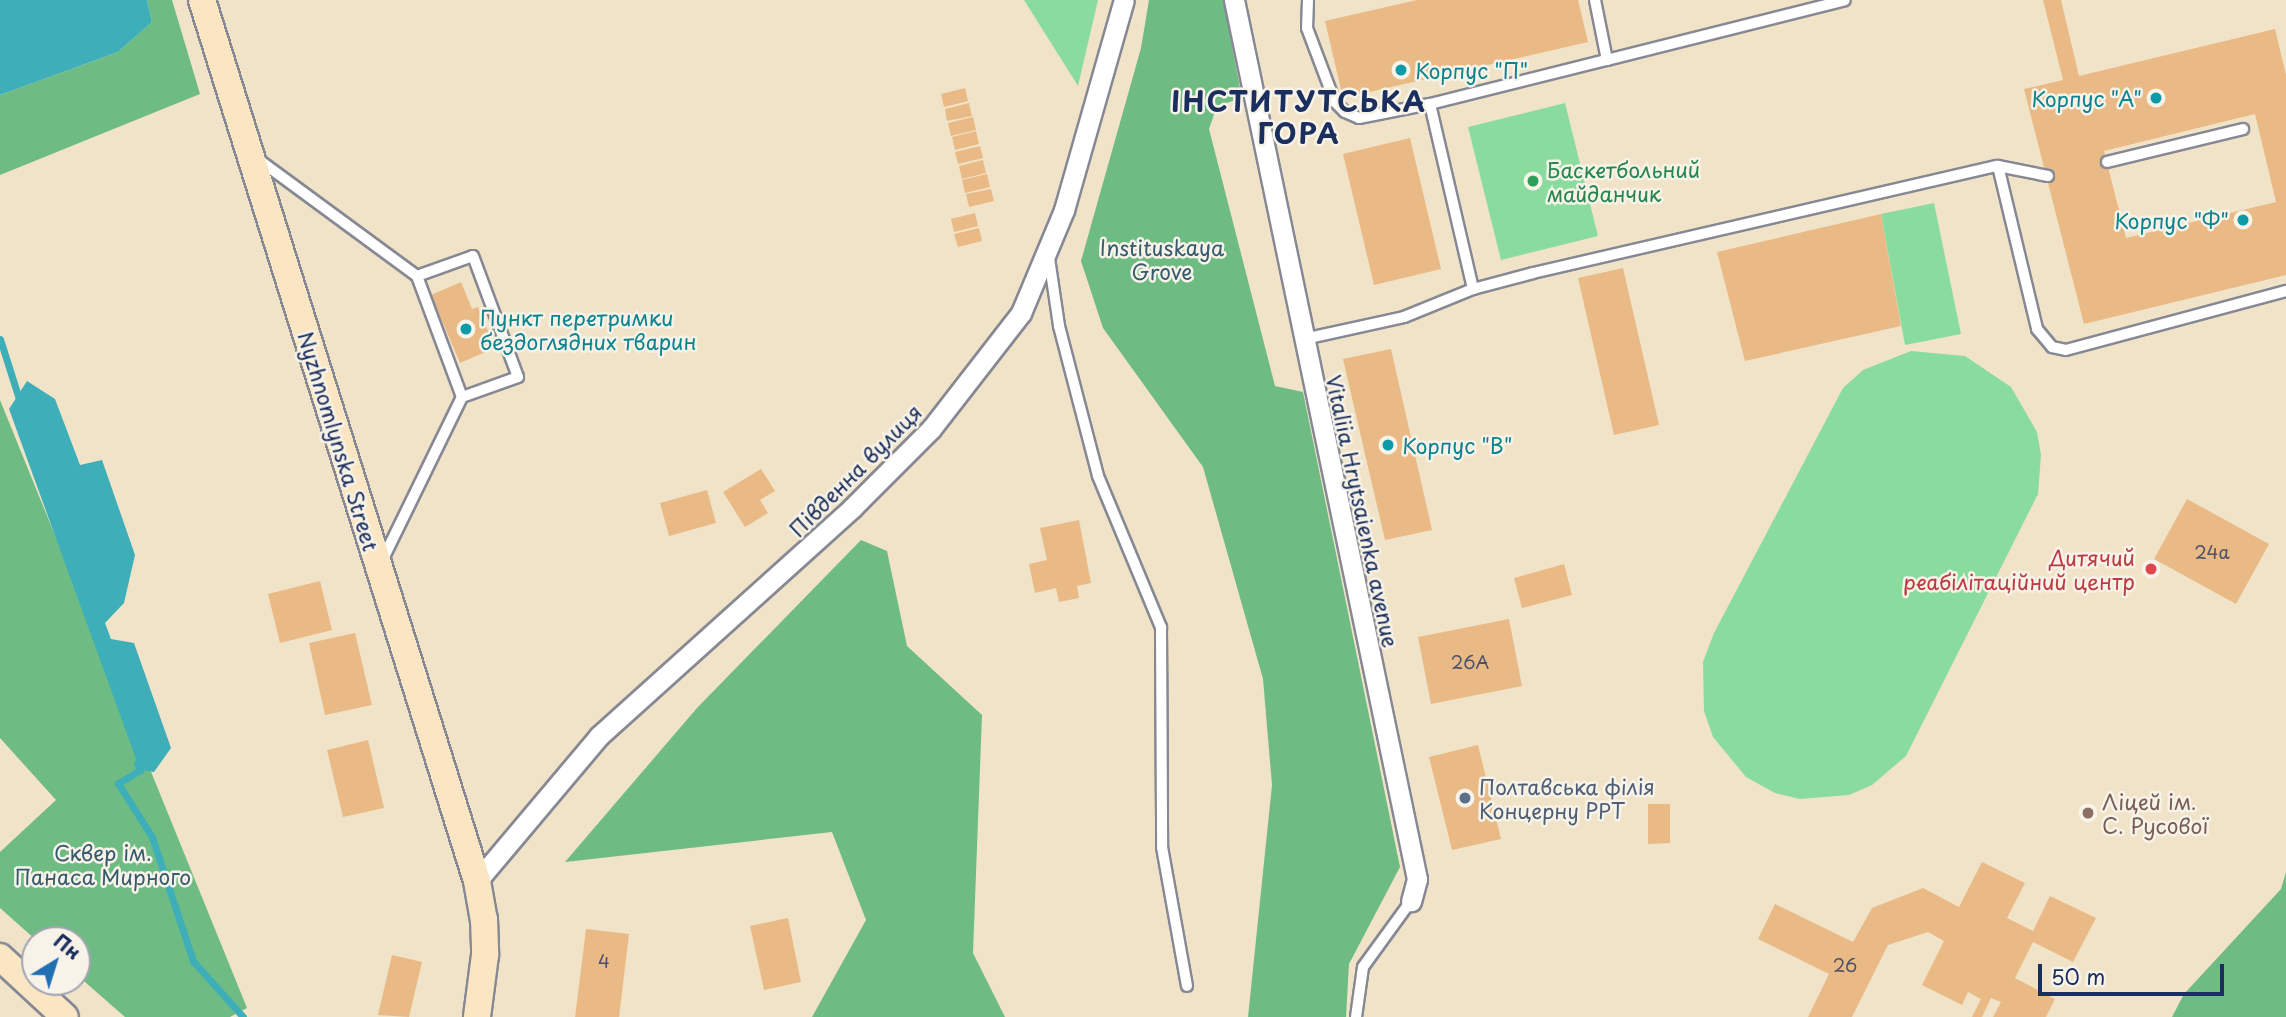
<!DOCTYPE html>
<html>
<head>
<meta charset="utf-8">
<style>
  body { margin:0 }
  #map { position:relative; width:2286px; height:1017px; overflow:hidden; background:#f1e3c8; font-family:"Playpen Sans",sans-serif }
  div>[style] { position:absolute }
  .green>* { inset:0; background:#89dc9d }
  .forest>* { inset:0; background:#6ebc84 }
  .water>* { inset:0; background:#3eafb8 }
  .stream>* { height:7px; margin:-3.5px; padding:0 3.5px; transform-origin:3.5px; border-radius:3.5px; background:#3eafb8 }
  .building>* { inset:0; background:#e9ba85 }
  .roads { filter:drop-shadow(2px 0 #868993) drop-shadow(-2px 0 #868993) drop-shadow(0 2px #868993) drop-shadow(0 -2px #868993) }
  .service>* { height:10px; margin:-5px; padding:0 5px; transform-origin:5px; border-radius:5px; background:#fff }
  .minor>* { height:19px; margin:-9.5px; padding:0 9.5px; transform-origin:9.5px; border-radius:9.5px; background:#fff }
  .secondary>* { height:26px; margin:-13px; padding:0 13px; transform-origin:13px; border-radius:13px; background:#fbe6c4 }
  .dots>* { width:19px; height:19px; translate:-50% -50%; box-sizing:border-box; border:4px solid #f7f3e8; border-radius:50% }
  span { translate:-50% -50%; white-space:nowrap; text-align:center; line-height:1.15; -webkit-text-stroke:5px #f7f3e8; paint-order:stroke }
  .number-label { font-size:18px; color:#4e5268 }
  .number-label span { -webkit-text-stroke-width:0 }
  .culture-label { font-size:21px; color:#0d838f }
  .left { translate:0 -50%; text-align:left }
  .right { translate:-100% -50%; text-align:right }
  .leisure-label { font-size:21px; color:#27864d }
  .park-label { font-size:21px; color:#365a6e }
  .street-label { font-size:21px; color:#1b2f5e }
  .health-label { font-size:21px; color:#be3a42 }
  .service-label { font-size:21px; color:#4e5e75 }
  .education-label { font-size:21px; color:#785e54 }
  .district-label { font-size:28px; color:#1b2f5e; font-weight:700; letter-spacing:2px }
  .north { position:absolute; left:21px; top:926px; width:70px; height:70px; box-sizing:border-box; background:#f7f3e8; border:2px solid #9fa5b1; border-radius:50%; rotate:38deg; font-size:19px; font-weight:700; line-height:28px; text-align:center; color:#1b2f5e }
  .north::after { content:''; display:block; margin:auto; width:24px; height:32px; background:#1f6fb2; clip-path:polygon(50% 0,100% 100%,50% 72%,0 100%) }
  .scale { position:absolute; left:2038px; top:964px; width:186px; height:32px; box-sizing:border-box; border:4px solid #1b2f5e; border-top:0; padding-left:9px; font-size:21px; line-height:24px; white-space:nowrap; color:#1b2f5e; -webkit-text-stroke:5px #f7f3e8; paint-order:stroke }
</style>
</head>
<body>
<div id="map">
  <div class="green">
    <div style="clip-path:polygon(1024px 0,1098px 0,1078px 86px)"></div>
    <div style="clip-path:polygon(1565px 103px,1598px 236px,1501px 260px,1468px 127px)"></div>
    <div style="clip-path:polygon(1934px 203px,1961px 334px,1905px 345px,1881px 214px)"></div>
    <div style="clip-path:polygon(1911px 351px,1965px 356px,2011px 387px,2037px 432px,2041px 455px,2038px 494px,1906px 756px,1872px 785px,1849px 795px,1800px 799px,1775px 793px,1746px 777px,1713px 737px,1704px 711px,1703px 662px,1714px 633px,1843px 388px,1863px 370px)"></div>
  </div>
  <div class="forest">
    <div style="clip-path:polygon(147px 0,172px 0,200px 94px,0 175px,0 95px,118px 52px,152px 22px)"></div>
    <div style="clip-path:polygon(1149px 0,1223px 0,1242px 98px,1217px 106px,1209px 129px,1275px 386px,1303px 392px,1400px 867px,1349px 964px,1346px 1017px,1248px 1017px,1272px 785px,1263px 679px,1203px 467px,1103px 328px,1081px 261px,1141px 48px)"></div>
    <div style="clip-path:polygon(0 400px,247px 1008px,230px 1017px,125px 1017px,77px 975px,77px 940px,36px 940px,0 908px,0 852px,56px 800px,0 738px)"></div>
    <div style="clip-path:polygon(861px 540px,887px 551px,907px 646px,982px 715px,973px 953px,1005px 1017px,812px 1017px,866px 920px,832px 832px,565px 862px,697px 708px)"></div>
    <div style="clip-path:polygon(2286px 872px,2286px 1017px,2172px 1017px,2184px 994px,2281px 889px)"></div>
  </div>
  <div class="water">
    <div style="clip-path:polygon(0 0,147px 0,152px 22px,118px 52px,0 95px)"></div>
    <div style="clip-path:polygon(27px 381px,55px 399px,80px 465px,102px 460px,135px 555px,124px 603px,105px 623px,111px 639px,134px 643px,171px 748px,154px 772px,140px 770px,9px 409px)"></div>
  </div>
  <div class="stream">
    <div style="left:0;top:339px;width:66px;rotate:72.4deg"></div>
    <div style="left:137px;top:763px;width:8px;rotate:67deg"></div>
    <div style="left:140px;top:770px;width:26px;rotate:149deg"></div>
    <div style="left:118px;top:783px;width:64px;rotate:57.8deg"></div>
    <div style="left:152px;top:837px;width:131px;rotate:71.7deg"></div>
    <div style="left:193px;top:961px;width:75px;rotate:48.2deg"></div>
  </div>
  <div class="building">
    <div style="clip-path:polygon(1417px 0,1578px 0,1588px 42px,1343px 98px,1325px 21px)"></div>
    <div style="clip-path:polygon(evenodd,2043px 0,2061px 0,2079px 76px,2275px 29px,2286px 75px,2286px 275px,2084px 324px,2024px 89px,2063px 80px,2043px 0,2255px 114px,2276px 202px,2126px 238px,2104px 151px,2255px 114px)"></div>
    <div style="clip-path:polygon(965px 88px,968px 101px,944px 107px,941px 94px)"></div>
    <div style="clip-path:polygon(969px 103px,972px 116px,947px 121px,945px 109px)"></div>
    <div style="clip-path:polygon(973px 117px,976px 130px,951px 136px,948px 123px)"></div>
    <div style="clip-path:polygon(976px 131px,979px 144px,955px 150px,952px 137px)"></div>
    <div style="clip-path:polygon(1410px 138px,1441px 269px,1374px 285px,1343px 154px)"></div>
    <div style="clip-path:polygon(980px 146px,983px 158px,958px 164px,955px 152px)"></div>
    <div style="clip-path:polygon(983px 160px,986px 173px,962px 179px,959px 166px)"></div>
    <div style="clip-path:polygon(987px 174px,990px 187px,965px 193px,962px 180px)"></div>
    <div style="clip-path:polygon(991px 189px,994px 201px,969px 207px,966px 194px)"></div>
    <div style="clip-path:polygon(975px 213px,978px 226px,954px 232px,951px 219px)"></div>
    <div style="clip-path:polygon(1881px 214px,1901px 326px,1745px 361px,1717px 252px)"></div>
    <div style="clip-path:polygon(979px 228px,982px 241px,958px 247px,954px 234px)"></div>
    <div style="clip-path:polygon(1623px 268px,1659px 425px,1614px 435px,1578px 278px)"></div>
    <div style="clip-path:polygon(461px 282px,472px 309px,478px 307px,495px 348px,460px 363px,431px 295px)"></div>
    <div style="clip-path:polygon(1391px 349px,1432px 530px,1385px 540px,1343px 359px)"></div>
    <div style="clip-path:polygon(761px 469px,775px 491px,760px 500px,768px 513px,745px 527px,723px 492px)"></div>
    <div style="clip-path:polygon(707px 490px,716px 523px,669px 536px,660px 503px)"></div>
    <div style="clip-path:polygon(2187px 499px,2269px 544px,2236px 604px,2154px 559px)"></div>
    <div style="clip-path:polygon(1079px 520px,1091px 583px,1077px 586px,1079px 598px,1059px 602px,1056px 588px,1035px 593px,1029px 564px,1047px 560px,1040px 528px)"></div>
    <div style="clip-path:polygon(1564px 564px,1572px 595px,1522px 608px,1514px 578px)"></div>
    <div style="clip-path:polygon(320px 581px,332px 630px,280px 643px,268px 594px)"></div>
    <div style="clip-path:polygon(1509px 619px,1522px 686px,1431px 704px,1418px 637px)"></div>
    <div style="clip-path:polygon(355px 633px,372px 705px,325px 715px,309px 643px)"></div>
    <div style="clip-path:polygon(368px 740px,384px 808px,343px 817px,327px 750px)"></div>
    <div style="clip-path:polygon(1478px 745px,1501px 839px,1452px 850px,1429px 757px)"></div>
    <div style="clip-path:polygon(1648px 804px,1670px 804px,1670px 843px,1648px 844px)"></div>
    <div style="clip-path:polygon(1982px 862px,2025px 883px,2007px 918px,2033px 931px,2050px 896px,2096px 918px,2073px 962px,2033px 942px,2015px 978px,2055px 999px,2046px 1017px,1993px 1017px,2001px 1002px,1991px 998px,1982px 1017px,1972px 1017px,1981px 999px,1968px 992px,1962px 1005px,1922px 985px,1944px 941px,1928px 932px,1888px 945px,1852px 1017px,1808px 1017px,1829px 974px,1758px 939px,1775px 904px,1853px 942px,1872px 908px,1923px 888px,1959px 907px)"></div>
    <div style="clip-path:polygon(788px 918px,801px 982px,764px 990px,750px 926px)"></div>
    <div style="clip-path:polygon(586px 929px,629px 934px,619px 1017px,575px 1017px)"></div>
    <div style="clip-path:polygon(392px 955px,422px 962px,409px 1017px,378px 1015px)"></div>
  </div>
  <div class="roads">
    <div class="service">
      <div style="left:1308px;top:0;width:28px;rotate:92deg"></div>
      <div style="left:1307px;top:28px;width:79px;rotate:69.3deg"></div>
      <div style="left:1335px;top:102px;width:14px;rotate:45deg"></div>
      <div style="left:1345px;top:112px;width:15px;rotate:23deg"></div>
      <div style="left:1359px;top:118px;width:72px;rotate:-11.2deg"></div>
      <div style="left:1430px;top:104px;width:190px;rotate:76.9deg"></div>
      <div style="left:1607px;top:60px;width:245px;rotate:-14.1deg"></div>
      <div style="left:1430px;top:104px;width:182px;rotate:-14deg"></div>
      <div style="left:1607px;top:60px;width:61px;rotate:-101.3deg"></div>
      <div style="left:259px;top:160px;width:196px;rotate:36.3deg"></div>
      <div style="left:417px;top:276px;width:129px;rotate:69.6deg"></div>
      <div style="left:462px;top:397px;width:180px;rotate:116deg"></div>
      <div style="left:2107px;top:162px;width:140px;rotate:-13.6deg"></div>
      <div style="left:1998px;top:166px;width:168px;rotate:76.5deg"></div>
      <div style="left:2037px;top:329px;width:23px;rotate:50deg"></div>
      <div style="left:2052px;top:347px;width:14px;rotate:12deg"></div>
      <div style="left:2066px;top:350px;width:228px;rotate:-15deg"></div>
      <div style="left:1049px;top:258px;width:69px;rotate:81.6deg"></div>
      <div style="left:1059px;top:326px;width:155px;rotate:75.4deg"></div>
      <div style="left:1098px;top:476px;width:164px;rotate:67.4deg"></div>
      <div style="left:1161px;top:627px;width:220px;rotate:89.7deg"></div>
      <div style="left:1162px;top:847px;width:141px;rotate:79.8deg"></div>
      <div style="left:417px;top:276px;width:59px;rotate:-19.7deg"></div>
      <div style="left:473px;top:256px;width:129px;rotate:69.6deg"></div>
      <div style="left:518px;top:377px;width:59px;rotate:160.3deg"></div>
      <div style="left:1304px;top:339px;width:102px;rotate:-12.4deg"></div>
      <div style="left:1404px;top:317px;width:74px;rotate:-22.1deg"></div>
      <div style="left:1473px;top:289px;width:62px;rotate:-14.9deg"></div>
      <div style="left:1533px;top:273px;width:477px;rotate:-13deg"></div>
      <div style="left:1998px;top:166px;width:51px;rotate:11.3deg"></div>
      <div style="left:1356px;top:1017px;width:50px;rotate:-82deg"></div>
      <div style="left:1363px;top:967px;width:82px;rotate:-54deg"></div>
    </div>
    <div class="minor">
      <div style="left:1234px;top:0;width:898px;rotate:78.24deg"></div>
      <div style="left:1417px;top:879px;width:23px;rotate:105deg"></div>
      <div style="left:477px;top:881px;width:189px;rotate:-49.9deg"></div>
      <div style="left:599px;top:736px;width:341px;rotate:-42deg"></div>
      <div style="left:852px;top:508px;width:112px;rotate:-45deg"></div>
      <div style="left:931px;top:429px;width:147px;rotate:-52.2deg"></div>
      <div style="left:1021px;top:313px;width:112px;rotate:-67.3deg"></div>
      <div style="left:1064px;top:210px;width:218px;rotate:-74.1deg"></div>
    </div>
    <div class="secondary">
      <div style="left:202px;top:0;width:923px;rotate:72.66deg"></div>
      <div style="left:477px;top:881px;width:39px;rotate:80deg"></div>
      <div style="left:484px;top:919px;width:36px;rotate:88deg"></div>
      <div style="left:485px;top:955px;width:63px;rotate:97.4deg"></div>
      <div style="left:0;top:957px;width:88px;rotate:42.7deg"></div>
    </div>
  </div>
  <div class="dots">
    <div style="left:1401px;top:70px;background:#0f9aa8"></div>
    <div style="left:2156px;top:98px;background:#0f9aa8"></div>
    <div style="left:1533px;top:181px;background:#2e9e5b"></div>
    <div style="left:2243px;top:220px;background:#0f9aa8"></div>
    <div style="left:466px;top:329px;background:#0f9aa8"></div>
    <div style="left:1388px;top:445px;background:#0f9aa8"></div>
    <div style="left:2151px;top:569px;background:#e0444e"></div>
    <div style="left:1465px;top:798px;background:#5c6f8a"></div>
    <div style="left:2088px;top:813px;background:#8d6e63"></div>
  </div>
  <div class="number-label">
    <span style="left:2212px;top:552px">24а</span>
    <span style="left:1470px;top:662px">26А</span>
    <span style="left:604px;top:961px">4</span>
    <span style="left:1845px;top:965px">26</span>
  </div>
  <div class="culture-label">
    <span class="left" style="left:1415px;top:70px">Корпус "П"</span>
    <span class="right" style="left:2142px;top:98px">Корпус "А"</span>
    <span class="right" style="left:2229px;top:220px">Корпус "Ф"</span>
    <span class="left" style="left:480px;top:329px">Пункт перетримки<br>бездоглядних тварин</span>
    <span class="left" style="left:1402px;top:445px">Корпус "В"</span>
  </div>
  <div class="leisure-label">
    <span class="left" style="left:1547px;top:181px">Баскетбольний<br>майданчик</span>
  </div>
  <div class="park-label">
    <span style="left:1162px;top:259px">Іnstituskaya<br>Grove</span>
    <span style="left:103px;top:864px">Сквер ім.<br>Панаса Мирного</span>
  </div>
  <div class="street-label">
    <span style="left:339px;top:441px;rotate:73deg">Nyzhnomlynska Street</span>
    <span style="left:855px;top:470px;rotate:-45deg">Південна вулиця</span>
    <span style="left:1363px;top:511px;rotate:78deg">Vitaliia Hrytsaienka avenue</span>
  </div>
  <div class="health-label">
    <span class="right" style="left:2135px;top:569px">Дитячий<br>реабілітаційний центр</span>
  </div>
  <div class="service-label">
    <span class="left" style="left:1479px;top:798px">Полтавська філія<br>Концерну РРТ</span>
  </div>
  <div class="education-label">
    <span class="left" style="left:2102px;top:813px">Ліцей ім.<br>С. Русової</span>
  </div>
  <div class="district-label">
    <span style="left:1299px;top:117px">ІНСТИТУТСЬКА<br>ГОРА</span>
  </div>
  <div class="north">Пн</div>
  <div class="scale">50 m</div>
</div>
</body>
</html>
